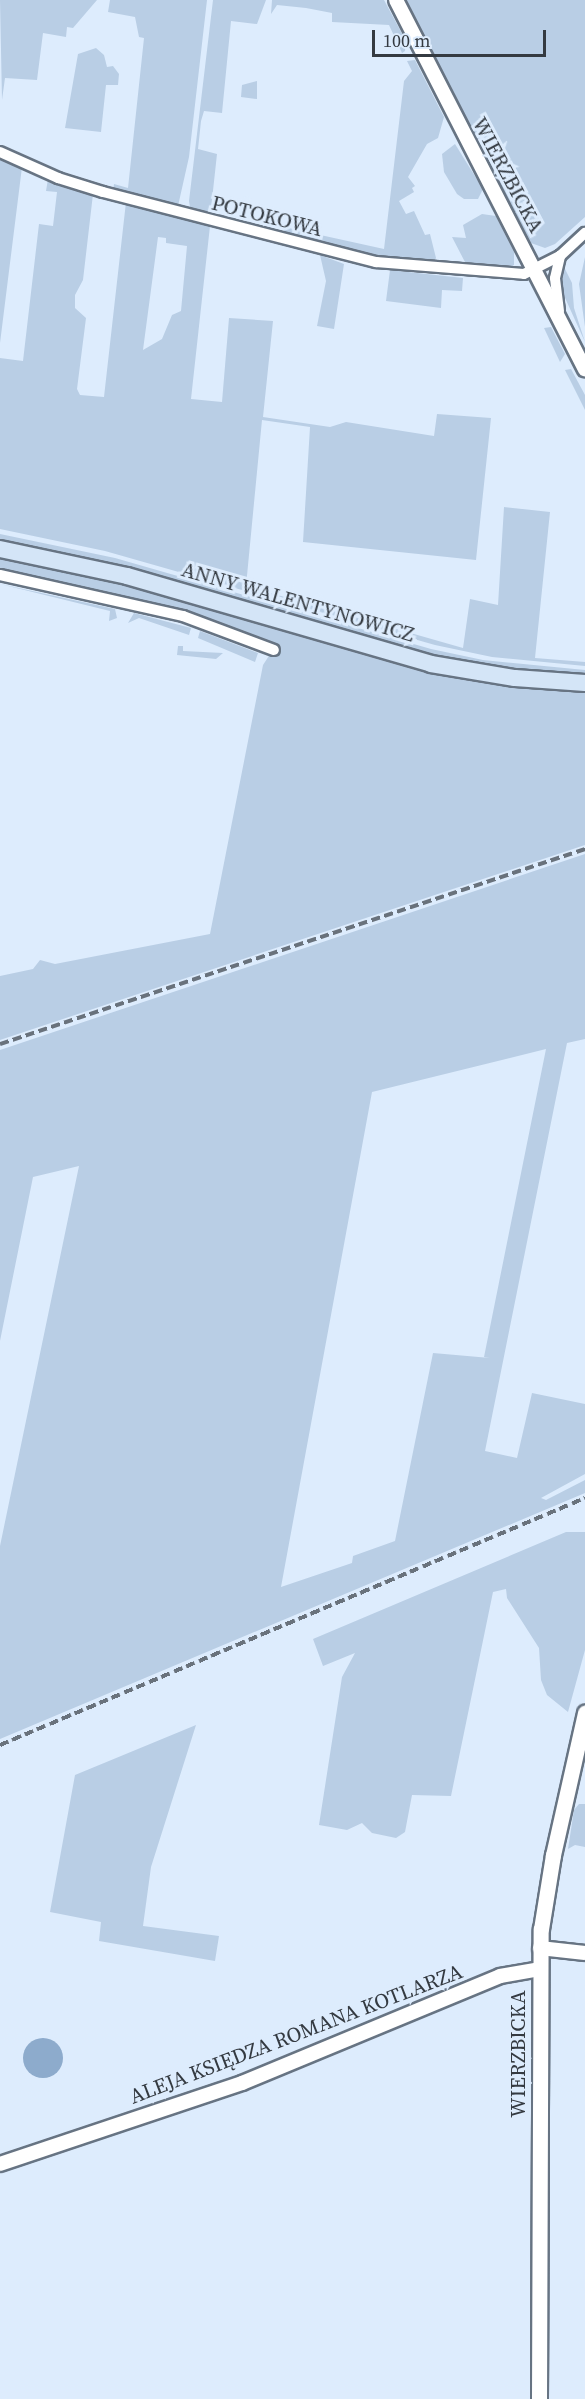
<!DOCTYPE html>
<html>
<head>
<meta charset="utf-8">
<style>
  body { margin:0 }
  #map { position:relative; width:585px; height:2399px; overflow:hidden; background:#ddecfd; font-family:"Source Serif 4",serif }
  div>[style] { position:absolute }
  .green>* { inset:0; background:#b9cee5 }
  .water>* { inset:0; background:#8dabcc }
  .round { border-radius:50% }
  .roads { filter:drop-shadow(2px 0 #677483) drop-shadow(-2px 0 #677483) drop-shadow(0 2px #677483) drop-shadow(0 -2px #677483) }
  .minor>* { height:10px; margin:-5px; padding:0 5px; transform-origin:5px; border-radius:5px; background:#fff }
  .tertiary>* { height:14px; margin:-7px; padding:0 7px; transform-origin:7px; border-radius:7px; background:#fff }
  .secondary>* { height:15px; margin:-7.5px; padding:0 7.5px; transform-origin:7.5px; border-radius:7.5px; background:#fff }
  .primary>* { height:16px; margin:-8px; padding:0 8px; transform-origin:8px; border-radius:8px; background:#d4e5f7 }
  .rail>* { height:4px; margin-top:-2px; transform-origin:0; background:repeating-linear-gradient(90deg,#69727c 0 9px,transparent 0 13.5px) }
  span { translate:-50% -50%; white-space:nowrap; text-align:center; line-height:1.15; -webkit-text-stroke:6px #ddecfd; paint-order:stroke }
  .street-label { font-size:21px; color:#343a41 }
  .scale { position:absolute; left:372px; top:30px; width:174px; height:27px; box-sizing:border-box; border:3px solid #343a41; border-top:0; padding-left:8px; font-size:18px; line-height:21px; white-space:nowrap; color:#343a41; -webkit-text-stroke:4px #ddecfd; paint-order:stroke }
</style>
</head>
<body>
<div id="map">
  <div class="green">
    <div style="clip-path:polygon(0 0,97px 0,73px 28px,67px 27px,66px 37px,43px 33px,37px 80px,5px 78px,2px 100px)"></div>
    <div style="clip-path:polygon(110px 0,207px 0,189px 157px,178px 206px,113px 191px,114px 184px,128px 188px,144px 38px,139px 37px,135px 17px,108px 12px)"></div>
    <div style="clip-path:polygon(213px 0,266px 0,257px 24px,231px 21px,222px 113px,204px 111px,201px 121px,198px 149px,217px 154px,210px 218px,191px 213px,189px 201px)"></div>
    <div style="clip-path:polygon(272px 0,384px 0,406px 41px,405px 51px,402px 53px,389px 25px,332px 22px,332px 13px,306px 8px,277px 5px,271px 14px)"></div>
    <div style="clip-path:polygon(406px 0,585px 0,585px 217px,555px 244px,545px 248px,531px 243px)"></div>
    <div style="clip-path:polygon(96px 48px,104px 55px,107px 67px,113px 66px,119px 74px,118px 85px,106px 85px,101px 132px,65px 128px,78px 54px)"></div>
    <div style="clip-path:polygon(415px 60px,444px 117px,438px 138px,427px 144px,408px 177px,415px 186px,412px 188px,414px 192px,399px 201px,406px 214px,414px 211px,425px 235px,430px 234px,436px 258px,433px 263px,382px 259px,283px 234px,284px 227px,384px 249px,404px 81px,412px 71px,407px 61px)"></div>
    <div style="clip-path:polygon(257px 81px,257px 99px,241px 97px,242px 85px)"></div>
    <div style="clip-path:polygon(455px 144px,483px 189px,478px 199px,464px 199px,457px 194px,444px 172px,442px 154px)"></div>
    <div style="clip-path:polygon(0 157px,22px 167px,0 343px)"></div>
    <div style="clip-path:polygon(evenodd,48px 179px,93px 194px,83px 280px,75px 295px,75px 308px,86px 318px,77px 389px,80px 395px,104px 397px,126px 202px,210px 226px,191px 399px,222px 402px,229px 318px,273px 321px,263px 417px,330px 427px,346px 422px,434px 436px,437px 414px,491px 418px,476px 560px,303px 542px,310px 427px,262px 420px,246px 586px,463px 648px,470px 599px,498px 605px,504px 507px,550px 512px,535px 658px,585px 662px,585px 666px,492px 657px,435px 645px,105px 551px,0 529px,0 358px,23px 361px,39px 224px,53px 226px,57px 192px,46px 191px,48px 179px,158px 237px,166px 238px,166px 243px,187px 246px,181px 311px,172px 315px,162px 339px,143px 350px,158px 237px)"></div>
    <div style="clip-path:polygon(482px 214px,496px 216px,514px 252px,514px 265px,508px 268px,466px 264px,452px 237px,466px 238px,463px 225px)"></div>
    <div style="clip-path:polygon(320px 255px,344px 264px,334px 329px,317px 326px,326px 281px)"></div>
    <div style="clip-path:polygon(585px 257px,585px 256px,585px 327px,579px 284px)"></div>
    <div style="clip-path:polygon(563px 265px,572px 283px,574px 308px,585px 342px,561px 289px)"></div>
    <div style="clip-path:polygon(390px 270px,463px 278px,462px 291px,442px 290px,441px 308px,386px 301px)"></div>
    <div style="clip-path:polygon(551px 327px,565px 354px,560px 362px,544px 328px)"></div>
    <div style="clip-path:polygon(571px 369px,585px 395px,585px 410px,565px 370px)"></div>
    <div style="clip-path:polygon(0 534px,115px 558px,431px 649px,483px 660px,585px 670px,585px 676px,501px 668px,431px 656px,151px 574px,0 541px)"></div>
    <div style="clip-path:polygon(0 556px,115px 581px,428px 671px,509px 685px,585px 691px,585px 845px,0 1040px,0 976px,33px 969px,40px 960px,55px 964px,210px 934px,263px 665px,276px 645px,177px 609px,0 569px)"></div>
    <div style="clip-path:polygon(0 584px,115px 609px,117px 618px,109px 621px,110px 611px)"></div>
    <div style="clip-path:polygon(134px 613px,191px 628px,189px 635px,139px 618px,128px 623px)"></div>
    <div style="clip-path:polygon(200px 631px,258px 653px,255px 662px,198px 638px)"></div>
    <div style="clip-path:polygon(178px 646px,183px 646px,183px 651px,223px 653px,216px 659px,177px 655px)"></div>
    <div style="clip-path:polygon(evenodd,585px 854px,585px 1039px,567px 1043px,485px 1451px,517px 1458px,532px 1393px,585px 1404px,585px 1474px,541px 1498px,546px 1500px,585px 1480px,585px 1493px,0 1739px,0 1546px,79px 1166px,33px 1177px,0 1341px,0 1050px,585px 854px,546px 1049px,484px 1357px,490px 1358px,433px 1353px,395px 1541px,353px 1556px,352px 1563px,281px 1587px,372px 1092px,546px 1049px)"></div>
    <div style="clip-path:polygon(566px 1532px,585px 1532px,585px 1650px,568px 1712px,547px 1695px,541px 1680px,539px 1648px,507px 1598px,506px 1589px,493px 1592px,451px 1796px,412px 1795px,405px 1832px,396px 1838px,372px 1833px,362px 1823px,347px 1830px,319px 1825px,342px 1677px,355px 1653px,323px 1666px,313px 1639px)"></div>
    <div style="clip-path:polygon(196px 1725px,151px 1867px,143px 1926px,219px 1936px,215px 1961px,99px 1941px,101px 1922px,50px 1912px,75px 1775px)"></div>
    <div style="clip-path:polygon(579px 1804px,585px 1804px,585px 1847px,575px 1845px,568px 1849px,574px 1810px)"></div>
  </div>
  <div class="water">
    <div class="round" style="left:23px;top:2038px;width:40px;height:40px"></div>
  </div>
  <div class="roads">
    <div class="minor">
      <div style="left:0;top:152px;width:64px;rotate:24.1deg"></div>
      <div style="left:58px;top:178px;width:47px;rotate:17.3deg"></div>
      <div style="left:103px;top:192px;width:282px;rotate:14.4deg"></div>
      <div style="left:376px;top:262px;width:148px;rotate:4.6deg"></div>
      <div style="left:524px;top:274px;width:40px;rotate:-26.6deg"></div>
      <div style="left:560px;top:256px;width:34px;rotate:-43deg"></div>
      <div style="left:559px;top:311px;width:33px;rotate:-97deg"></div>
      <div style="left:555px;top:278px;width:23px;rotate:-77deg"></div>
      <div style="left:0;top:575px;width:188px;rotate:12.6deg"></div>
      <div style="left:183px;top:616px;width:97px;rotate:20.5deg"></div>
    </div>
    <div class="tertiary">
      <div style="left:396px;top:0;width:415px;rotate:62.9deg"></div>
      <div style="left:540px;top:1948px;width:45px;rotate:6.3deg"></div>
      <div style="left:0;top:2164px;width:255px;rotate:-18.5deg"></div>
      <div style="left:242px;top:2083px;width:279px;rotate:-22.5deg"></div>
      <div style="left:500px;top:1976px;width:40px;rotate:-10deg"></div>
    </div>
    <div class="secondary">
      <div style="left:539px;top:2399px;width:470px;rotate:-89.8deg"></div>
      <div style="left:541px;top:1929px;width:75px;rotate:-80.8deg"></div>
      <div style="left:553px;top:1855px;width:146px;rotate:-77.3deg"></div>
    </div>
    <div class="primary">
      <div style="left:0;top:549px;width:130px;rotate:12deg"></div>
      <div style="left:127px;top:576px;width:316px;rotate:16.1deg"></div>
      <div style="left:431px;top:664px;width:85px;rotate:9.5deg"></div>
      <div style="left:515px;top:678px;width:70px;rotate:4.1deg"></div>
    </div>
  </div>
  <div class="rail">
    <div style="left:0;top:1044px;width:617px;rotate:-18.43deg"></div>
    <div style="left:0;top:1745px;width:635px;rotate:-22.89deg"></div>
  </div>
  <div class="street-label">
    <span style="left:508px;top:175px;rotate:62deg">WIERZBICKA</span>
    <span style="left:267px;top:216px;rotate:14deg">POTOKOWA</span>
    <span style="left:298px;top:602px;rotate:16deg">ANNY WALENTYNOWICZ</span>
    <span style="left:296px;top:2034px;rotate:-21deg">ALEJA KSIĘDZA ROMANA KOTLARZA</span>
    <span style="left:518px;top:2054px;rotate:-90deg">WIERZBICKA</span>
  </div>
  <div class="scale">100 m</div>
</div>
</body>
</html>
